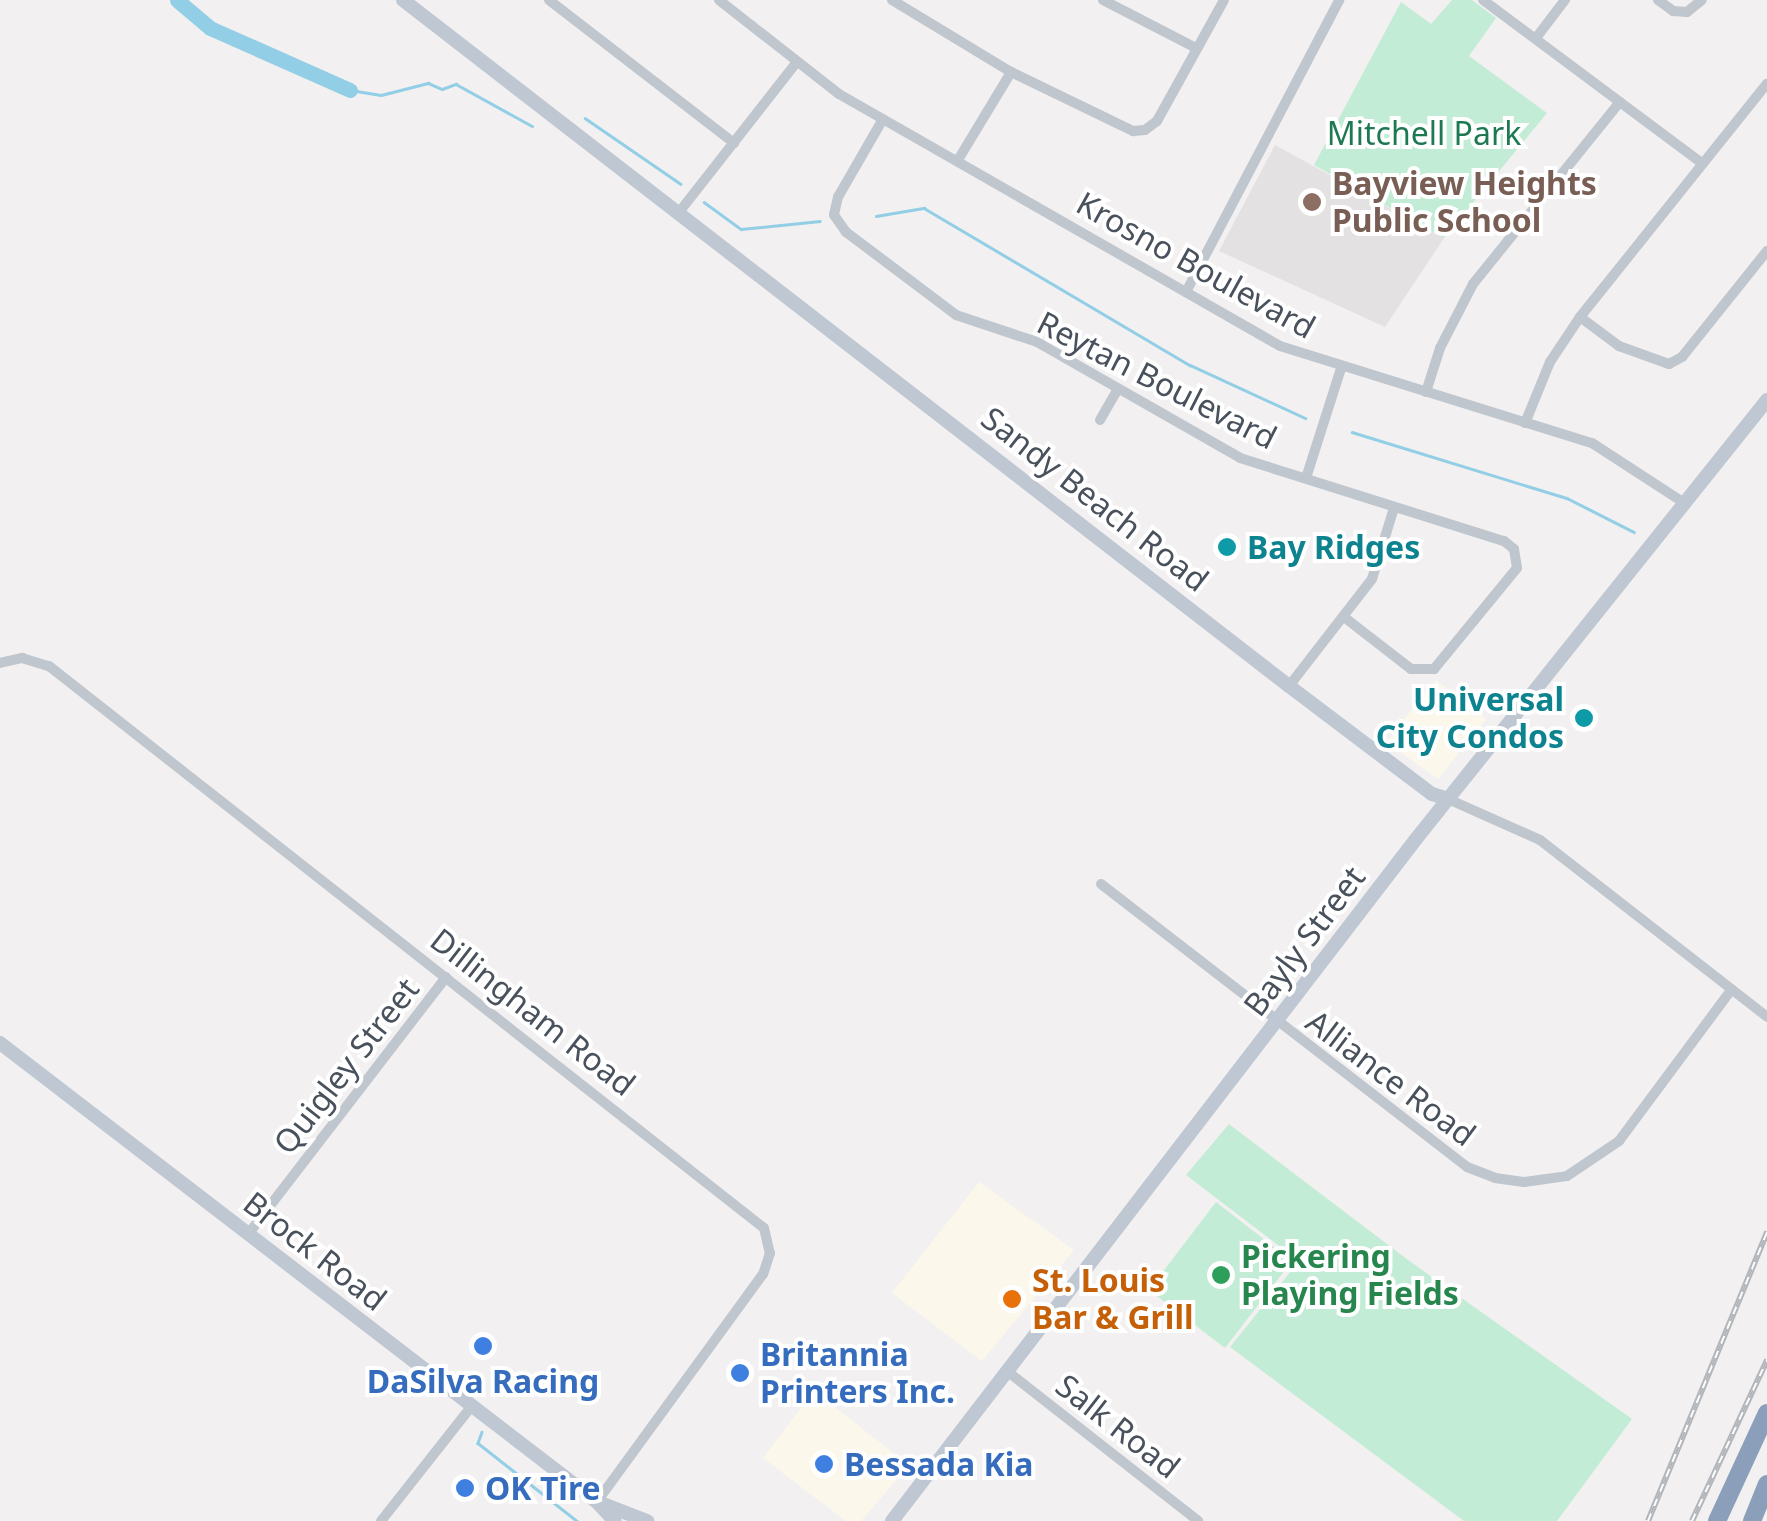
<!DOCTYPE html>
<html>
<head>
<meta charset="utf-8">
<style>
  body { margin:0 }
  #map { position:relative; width:1767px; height:1521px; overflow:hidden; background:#f2f0f0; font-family:"Noto Sans",sans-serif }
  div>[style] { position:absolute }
  .commercial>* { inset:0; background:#fbf8eb }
  .education>* { inset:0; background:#e3e1e1 }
  .green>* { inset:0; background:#c2ecd5 }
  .stream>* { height:2.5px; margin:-1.25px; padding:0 1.25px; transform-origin:1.25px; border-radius:1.25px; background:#92cee6 }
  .river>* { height:15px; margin:-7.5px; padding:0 7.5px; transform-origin:7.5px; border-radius:7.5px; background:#92cee6 }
  .street>* { height:10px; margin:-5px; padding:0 5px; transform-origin:5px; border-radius:5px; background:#bfc6ce }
  .secondary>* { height:14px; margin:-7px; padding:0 7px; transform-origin:7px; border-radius:7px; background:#bfc7d2 }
  .highway>* { height:18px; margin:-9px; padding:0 9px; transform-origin:9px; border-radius:9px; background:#8b9fbb }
  .rail>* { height:6px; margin-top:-3px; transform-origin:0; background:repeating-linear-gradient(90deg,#fff 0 8px,#b2b5ba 0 16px); box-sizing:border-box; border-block:2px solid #b2b5ba }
  .dots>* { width:28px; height:28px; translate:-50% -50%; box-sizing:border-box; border:5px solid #fff; border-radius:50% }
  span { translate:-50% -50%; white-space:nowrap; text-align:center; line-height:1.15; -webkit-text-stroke:8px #fff; paint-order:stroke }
  .park-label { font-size:32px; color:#1e7953 }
  .education-label { font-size:32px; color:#785e54; font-weight:700 }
  .left { translate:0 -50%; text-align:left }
  .street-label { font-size:32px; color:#49515c }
  .culture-label { font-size:32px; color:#0d838f; font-weight:700 }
  .right { translate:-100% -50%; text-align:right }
  .leisure-label { font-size:32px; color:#27864d; font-weight:700 }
  .food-label { font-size:32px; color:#c56008; font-weight:700 }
  .shop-label { font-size:32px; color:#366cbe; font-weight:700 }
</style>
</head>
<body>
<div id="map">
  <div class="commercial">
    <div style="clip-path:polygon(1436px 680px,1486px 719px,1438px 779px,1386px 742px)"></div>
    <div style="clip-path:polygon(979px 1182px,1074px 1250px,982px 1361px,892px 1293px)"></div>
    <div style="clip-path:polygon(814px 1391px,909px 1465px,861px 1521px,846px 1521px,763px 1458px)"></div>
  </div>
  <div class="education">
    <div style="clip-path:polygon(1275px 145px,1444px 238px,1385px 327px,1219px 251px)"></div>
  </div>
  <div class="green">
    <div style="clip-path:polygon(1452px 0,1472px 0,1496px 18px,1469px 56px,1547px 113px,1444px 238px,1314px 165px,1401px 2px,1431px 24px)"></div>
    <div style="clip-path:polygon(1229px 1124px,1408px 1260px,1632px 1419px,1557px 1521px,1464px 1521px,1230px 1347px,1299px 1261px,1186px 1175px)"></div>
    <div style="clip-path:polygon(1216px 1202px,1292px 1261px,1225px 1348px,1149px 1290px)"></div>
  </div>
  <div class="stream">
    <div style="left:350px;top:90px;width:31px;rotate:9deg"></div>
    <div style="left:381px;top:95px;width:49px;rotate:-14.3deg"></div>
    <div style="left:428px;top:83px;width:15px;rotate:23deg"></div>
    <div style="left:442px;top:89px;width:15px;rotate:-20deg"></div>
    <div style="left:456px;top:84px;width:87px;rotate:28.9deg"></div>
    <div style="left:585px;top:118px;width:116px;rotate:34.5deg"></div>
    <div style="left:704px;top:202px;width:46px;rotate:36.1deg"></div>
    <div style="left:741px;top:229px;width:79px;rotate:-5.8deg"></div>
    <div style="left:876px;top:216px;width:49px;rotate:-9.5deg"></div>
    <div style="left:924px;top:208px;width:309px;rotate:30.6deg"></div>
    <div style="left:1190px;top:365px;width:127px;rotate:24.7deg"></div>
    <div style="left:1352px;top:432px;width:225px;rotate:17.1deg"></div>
    <div style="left:1567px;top:498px;width:75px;rotate:26.9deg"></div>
    <div style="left:482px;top:1432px;width:12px;rotate:110deg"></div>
    <div style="left:478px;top:1443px;width:126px;rotate:38.2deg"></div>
  </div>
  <div class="river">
    <div style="left:177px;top:0;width:43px;rotate:40.3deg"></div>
    <div style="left:210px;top:28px;width:153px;rotate:23.9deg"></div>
  </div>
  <div class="street">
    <div style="left:549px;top:0;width:234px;rotate:37.7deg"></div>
    <div style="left:719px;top:0;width:152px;rotate:38.1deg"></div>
    <div style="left:839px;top:94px;width:508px;rotate:29.74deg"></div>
    <div style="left:1280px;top:346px;width:327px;rotate:17.3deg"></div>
    <div style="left:1592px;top:443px;width:108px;rotate:33deg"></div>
    <div style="left:892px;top:0;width:139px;rotate:31.2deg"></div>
    <div style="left:1011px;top:72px;width:136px;rotate:25.8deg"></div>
    <div style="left:1133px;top:131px;width:12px;rotate:-5deg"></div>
    <div style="left:1145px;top:130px;width:15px;rotate:-37deg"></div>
    <div style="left:1157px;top:121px;width:138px;rotate:-61deg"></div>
    <div style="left:1103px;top:0;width:105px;rotate:27.3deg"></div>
    <div style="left:1483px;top:0;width:274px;rotate:36.7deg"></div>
    <div style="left:1658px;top:0;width:19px;rotate:36deg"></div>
    <div style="left:1673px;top:11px;width:14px;rotate:4deg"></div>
    <div style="left:1687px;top:12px;width:19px;rotate:-39deg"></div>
    <div style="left:1536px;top:38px;width:48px;rotate:-52.7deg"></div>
    <div style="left:883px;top:119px;width:90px;rotate:120deg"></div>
    <div style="left:838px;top:197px;width:18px;rotate:103deg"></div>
    <div style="left:834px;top:215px;width:21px;rotate:55deg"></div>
    <div style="left:846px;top:232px;width:138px;rotate:37deg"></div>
    <div style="left:956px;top:315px;width:85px;rotate:18.4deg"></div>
    <div style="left:1037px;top:342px;width:234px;rotate:29.7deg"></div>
    <div style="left:1240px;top:458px;width:277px;rotate:17.5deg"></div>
    <div style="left:1504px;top:541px;width:13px;rotate:39deg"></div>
    <div style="left:1514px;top:549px;width:19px;rotate:81deg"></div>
    <div style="left:1517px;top:568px;width:131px;rotate:129.4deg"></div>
    <div style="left:1434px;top:669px;width:23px;rotate:180deg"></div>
    <div style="left:1411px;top:669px;width:85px;rotate:-142.2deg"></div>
    <div style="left:958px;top:160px;width:103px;rotate:-58.9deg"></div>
    <div style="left:680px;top:211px;width:189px;rotate:-51.9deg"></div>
    <div style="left:1186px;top:292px;width:330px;rotate:-62.3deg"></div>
    <div style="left:1580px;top:317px;width:49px;rotate:36.6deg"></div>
    <div style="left:1619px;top:346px;width:53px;rotate:19.8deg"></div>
    <div style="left:1669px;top:364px;width:15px;rotate:-28deg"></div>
    <div style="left:1682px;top:357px;width:136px;rotate:-51.3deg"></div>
    <div style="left:1426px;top:392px;width:46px;rotate:-72.3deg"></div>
    <div style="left:1440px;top:348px;width:72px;rotate:-62.7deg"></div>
    <div style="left:1473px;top:284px;width:234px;rotate:-51.1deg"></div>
    <div style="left:1100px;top:420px;width:36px;rotate:-60deg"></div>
    <div style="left:1525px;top:423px;width:66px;rotate:-67.7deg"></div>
    <div style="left:1550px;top:362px;width:54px;rotate:-56.3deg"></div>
    <div style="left:1580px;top:317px;width:299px;rotate:-51.3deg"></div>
    <div style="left:1306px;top:478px;width:115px;rotate:-72.3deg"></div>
    <div style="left:0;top:663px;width:23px;rotate:-13deg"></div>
    <div style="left:22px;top:658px;width:28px;rotate:17deg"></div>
    <div style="left:49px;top:666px;width:909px;rotate:38.17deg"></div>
    <div style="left:764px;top:1228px;width:26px;rotate:77deg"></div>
    <div style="left:770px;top:1253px;width:22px;rotate:108deg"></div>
    <div style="left:763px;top:1274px;width:282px;rotate:126.1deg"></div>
    <div style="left:1289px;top:686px;width:135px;rotate:-52.2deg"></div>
    <div style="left:1372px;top:579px;width:74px;rotate:-72.8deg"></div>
    <div style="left:1448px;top:799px;width:101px;rotate:24deg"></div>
    <div style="left:1540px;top:840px;width:288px;rotate:37.9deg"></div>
    <div style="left:1101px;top:884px;width:463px;rotate:37.7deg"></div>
    <div style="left:1467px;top:1167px;width:30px;rotate:21deg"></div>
    <div style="left:1495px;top:1178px;width:29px;rotate:8deg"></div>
    <div style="left:1524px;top:1182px;width:43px;rotate:-7.9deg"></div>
    <div style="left:1567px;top:1176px;width:63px;rotate:-33.9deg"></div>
    <div style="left:1619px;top:1141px;width:189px;rotate:-53.4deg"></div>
    <div style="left:249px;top:1233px;width:323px;rotate:-52.4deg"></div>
    <div style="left:1007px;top:1371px;width:243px;rotate:38.1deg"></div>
    <div style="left:381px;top:1521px;width:145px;rotate:-51.7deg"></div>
  </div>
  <div class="secondary">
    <div style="left:403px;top:0;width:1121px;rotate:37.75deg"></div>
    <div style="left:1289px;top:686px;width:179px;rotate:37.1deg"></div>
    <div style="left:1432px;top:794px;width:17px;rotate:17deg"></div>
    <div style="left:0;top:1043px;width:753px;rotate:37.55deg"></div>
    <div style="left:597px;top:1502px;width:26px;rotate:47deg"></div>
    <div style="left:598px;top:1502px;width:53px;rotate:21.2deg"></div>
    <div style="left:892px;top:1521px;width:860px;rotate:-52.46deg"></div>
    <div style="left:1416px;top:839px;width:562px;rotate:-51.36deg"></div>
  </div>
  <div class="highway">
    <div style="left:1717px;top:1521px;width:119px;rotate:-65.2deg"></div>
    <div style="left:1752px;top:1521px;width:40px;rotate:-68deg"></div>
  </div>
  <div class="rail">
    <div style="left:1648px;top:1521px;width:313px;rotate:-67.6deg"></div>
    <div style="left:1692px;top:1521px;width:178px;rotate:-65deg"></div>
  </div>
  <div class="dots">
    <div style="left:1312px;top:202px;background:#8d6e63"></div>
    <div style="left:1227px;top:547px;background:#0f9aa8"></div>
    <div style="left:1584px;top:718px;background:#0f9aa8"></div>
    <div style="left:1221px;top:1275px;background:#2e9e5b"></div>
    <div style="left:1012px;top:1299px;background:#e8710a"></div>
    <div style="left:483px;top:1346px;background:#3f7fe0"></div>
    <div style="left:740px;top:1373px;background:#3f7fe0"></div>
    <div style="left:824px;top:1464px;background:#3f7fe0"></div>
    <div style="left:465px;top:1488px;background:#3f7fe0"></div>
  </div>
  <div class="park-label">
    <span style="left:1424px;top:133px">Mitchell Park</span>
  </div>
  <div class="education-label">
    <span class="left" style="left:1332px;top:202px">Bayview Heights<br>Public School</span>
  </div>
  <div class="street-label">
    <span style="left:1196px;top:265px;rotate:29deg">Krosno Boulevard</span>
    <span style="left:1157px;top:380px;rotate:27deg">Reytan Boulevard</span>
    <span style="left:1095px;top:499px;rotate:38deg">Sandy Beach Road</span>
    <span style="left:1304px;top:941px;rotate:-53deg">Bayly Street</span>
    <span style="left:533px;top:1012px;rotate:38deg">Dillingham Road</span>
    <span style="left:346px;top:1066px;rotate:-52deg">Quigley Street</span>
    <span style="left:1391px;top:1078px;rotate:37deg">Alliance Road</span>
    <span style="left:315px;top:1251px;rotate:38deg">Brock Road</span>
    <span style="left:1118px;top:1426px;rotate:38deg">Salk Road</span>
  </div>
  <div class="culture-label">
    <span class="left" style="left:1247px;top:547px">Bay Ridges</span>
    <span class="right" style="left:1564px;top:718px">Universal<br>City Condos</span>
  </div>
  <div class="leisure-label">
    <span class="left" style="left:1241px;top:1275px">Pickering<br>Playing Fields</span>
  </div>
  <div class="food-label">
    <span class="left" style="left:1032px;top:1299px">St. Louis<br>Bar &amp; Grill</span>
  </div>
  <div class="shop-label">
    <span class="left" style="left:760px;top:1373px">Britannia<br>Printers Inc.</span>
    <span style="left:483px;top:1381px">DaSilva Racing</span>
    <span class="left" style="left:844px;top:1464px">Bessada Kia</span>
    <span class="left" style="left:485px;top:1488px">OK Tire</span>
  </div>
</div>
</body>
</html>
